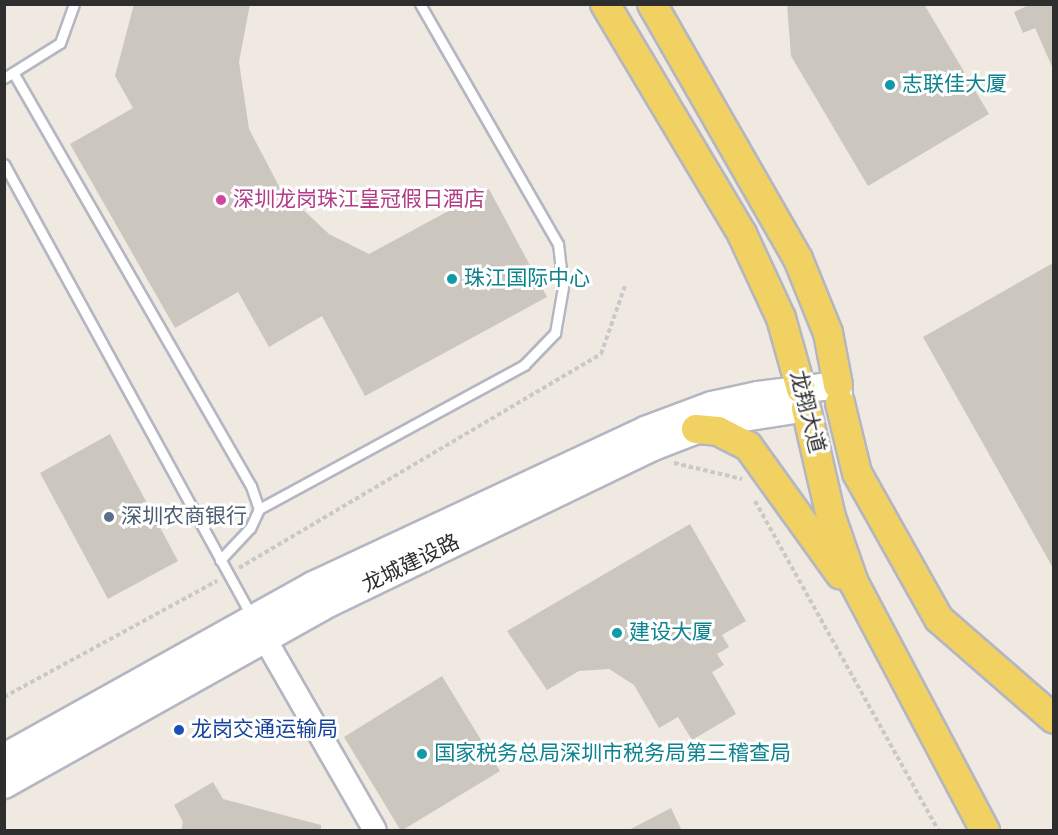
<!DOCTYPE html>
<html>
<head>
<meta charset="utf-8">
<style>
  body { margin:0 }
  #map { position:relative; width:1058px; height:835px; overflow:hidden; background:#efe9e1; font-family:"Alegreya Sans","Noto Sans SC",sans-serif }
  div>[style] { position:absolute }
  .building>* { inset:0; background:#cbc7bf }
  .path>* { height:4px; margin-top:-2px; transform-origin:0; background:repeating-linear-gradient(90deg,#c9c9c9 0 4.5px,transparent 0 7.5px) }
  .roads { filter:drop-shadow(2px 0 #b4b7c1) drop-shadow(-2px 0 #b4b7c1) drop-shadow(0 2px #b4b7c1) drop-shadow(0 -2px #b4b7c1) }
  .service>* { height:9px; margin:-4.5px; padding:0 4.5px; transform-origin:4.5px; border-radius:4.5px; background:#fff }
  .tertiary>* { height:22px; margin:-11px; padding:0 11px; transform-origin:11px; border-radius:11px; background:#fff }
  .secondary>* { height:26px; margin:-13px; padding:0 13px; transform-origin:13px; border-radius:13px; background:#fff }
  .primary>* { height:28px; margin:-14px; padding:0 14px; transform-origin:14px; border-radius:14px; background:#f2d163 }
  .dots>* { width:16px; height:16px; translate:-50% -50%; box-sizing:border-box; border:3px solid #fff; border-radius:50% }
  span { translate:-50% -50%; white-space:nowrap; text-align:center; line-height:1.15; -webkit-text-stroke:6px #fff; paint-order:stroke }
  .culture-label { font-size:21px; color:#0d838f }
  .left { translate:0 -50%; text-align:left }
  .hotel-label { font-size:21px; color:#b23c85 }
  .street-label { font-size:21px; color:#2e2e2e }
  .service-label { font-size:21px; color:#4e5e75 }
  .transit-label { font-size:21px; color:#164399 }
  .frame { position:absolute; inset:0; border:6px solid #2e2e2e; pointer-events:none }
</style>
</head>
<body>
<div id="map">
  <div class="building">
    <div style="clip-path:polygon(134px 4px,250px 4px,239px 62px,249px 129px,280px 188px,329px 234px,369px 254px,489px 189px,547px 297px,365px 396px,322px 316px,269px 347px,238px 292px,175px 328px,70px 144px,133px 108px,115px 76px)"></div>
    <div style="clip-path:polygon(787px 4px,924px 4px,989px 114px,868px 186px,791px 56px)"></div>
    <div style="clip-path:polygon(1031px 4px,1053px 4px,1053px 69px,1035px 28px,1023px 33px,1014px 12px)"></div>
    <div style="clip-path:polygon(1053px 263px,1053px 568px,923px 337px)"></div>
    <div style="clip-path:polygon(110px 434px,178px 561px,108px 599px,40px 473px)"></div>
    <div style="clip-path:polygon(690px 524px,746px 621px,722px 635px,729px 647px,717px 654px,724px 665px,712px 672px,736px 714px,692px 740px,678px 717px,659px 728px,634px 685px,609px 669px,579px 671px,547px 690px,507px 631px)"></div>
    <div style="clip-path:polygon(442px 676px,500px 771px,401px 831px,344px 737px)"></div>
    <div style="clip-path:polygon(213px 782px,223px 799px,321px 825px,321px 831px,181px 831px,183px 822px,174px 805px)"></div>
    <div style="clip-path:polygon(671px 808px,682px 831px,627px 831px)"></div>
  </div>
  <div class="path">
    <div style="left:674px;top:463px;width:70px;rotate:13.2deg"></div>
    <div style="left:755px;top:501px;width:376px;rotate:60.9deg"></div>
    <div style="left:239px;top:568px;width:421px;rotate:-30.6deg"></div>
    <div style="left:601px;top:354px;width:72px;rotate:-70.6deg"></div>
    <div style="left:4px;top:697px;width:243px;rotate:-28.6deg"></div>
  </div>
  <div class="roads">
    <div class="service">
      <div style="left:14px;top:74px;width:475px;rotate:60.1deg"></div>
      <div style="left:251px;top:486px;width:24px;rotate:71deg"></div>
      <div style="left:259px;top:509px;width:21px;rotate:115deg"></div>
      <div style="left:250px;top:528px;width:44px;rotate:133.2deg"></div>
      <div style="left:4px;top:78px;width:66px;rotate:-32deg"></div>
      <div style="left:60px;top:43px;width:41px;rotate:-70.3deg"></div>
      <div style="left:4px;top:164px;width:516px;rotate:61.3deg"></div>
      <div style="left:259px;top:509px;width:302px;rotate:-28.5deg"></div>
      <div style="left:524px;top:365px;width:45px;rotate:-45.9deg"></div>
      <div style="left:555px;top:333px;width:47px;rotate:-80.1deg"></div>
      <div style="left:563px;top:287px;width:43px;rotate:-96.6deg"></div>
      <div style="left:558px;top:244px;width:277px;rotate:-119.9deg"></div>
    </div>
    <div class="tertiary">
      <div style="left:265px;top:639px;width:220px;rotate:60.1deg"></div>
    </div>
    <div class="secondary">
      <div style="left:4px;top:757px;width:354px;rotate:-29.1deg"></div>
      <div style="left:313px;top:585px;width:366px;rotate:-25deg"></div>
      <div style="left:645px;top:430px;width:72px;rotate:-20.5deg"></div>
      <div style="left:712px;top:405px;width:47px;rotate:-12.3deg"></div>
      <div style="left:758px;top:395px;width:81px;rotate:-7.1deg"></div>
      <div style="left:838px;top:385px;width:18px;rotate:84deg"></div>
      <div style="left:4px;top:785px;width:364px;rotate:-29.2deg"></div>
      <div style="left:322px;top:607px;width:368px;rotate:-25.8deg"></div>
      <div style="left:653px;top:447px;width:70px;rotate:-21deg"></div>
      <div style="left:718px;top:422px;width:89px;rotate:-9deg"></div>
      <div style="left:806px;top:408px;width:20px;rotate:-105deg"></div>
    </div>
    <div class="primary">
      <div style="left:605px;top:4px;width:268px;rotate:59.2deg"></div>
      <div style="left:742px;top:234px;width:93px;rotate:65.1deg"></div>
      <div style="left:781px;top:318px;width:74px;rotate:74.3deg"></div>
      <div style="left:652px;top:4px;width:294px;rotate:60.2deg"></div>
      <div style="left:798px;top:259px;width:80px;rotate:67.9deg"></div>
      <div style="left:828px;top:333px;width:53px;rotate:79.1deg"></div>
      <div style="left:840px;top:403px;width:72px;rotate:76.3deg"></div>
      <div style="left:857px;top:473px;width:167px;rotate:60.7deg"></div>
      <div style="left:939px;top:619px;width:152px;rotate:41deg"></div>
      <div style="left:806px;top:408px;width:112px;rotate:77.1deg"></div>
      <div style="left:831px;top:517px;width:70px;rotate:70.8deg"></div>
      <div style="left:854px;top:583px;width:280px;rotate:62.1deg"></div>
      <div style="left:696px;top:429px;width:22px;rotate:5deg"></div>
      <div style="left:718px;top:431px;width:34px;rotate:27deg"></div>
      <div style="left:748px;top:446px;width:158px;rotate:54.3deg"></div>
    </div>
  </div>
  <div class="dots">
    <div style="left:890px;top:85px;background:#0f9aa8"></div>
    <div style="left:221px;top:200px;background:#d1479c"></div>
    <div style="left:452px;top:279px;background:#0f9aa8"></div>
    <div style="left:109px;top:517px;background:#5c6f8a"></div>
    <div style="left:617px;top:633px;background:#0f9aa8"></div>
    <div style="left:179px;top:730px;background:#1a4fb4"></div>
    <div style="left:422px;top:754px;background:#0f9aa8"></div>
  </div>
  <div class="culture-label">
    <span class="left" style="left:902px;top:85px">志联佳大厦</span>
    <span class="left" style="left:464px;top:279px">珠江国际中心</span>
    <span class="left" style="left:629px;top:633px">建设大厦</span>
    <span class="left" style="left:434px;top:754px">国家税务总局深圳市税务局第三稽查局</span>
  </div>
  <div class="hotel-label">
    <span class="left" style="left:233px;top:200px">深圳龙岗珠江皇冠假日酒店</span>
  </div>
  <div class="street-label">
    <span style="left:807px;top:412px;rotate:76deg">龙翔大道</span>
    <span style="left:411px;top:564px;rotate:-26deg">龙城建设路</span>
  </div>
  <div class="service-label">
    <span class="left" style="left:121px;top:517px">深圳农商银行</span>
  </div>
  <div class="transit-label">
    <span class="left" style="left:191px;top:730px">龙岗交通运输局</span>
  </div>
  <div class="frame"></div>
</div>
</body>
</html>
